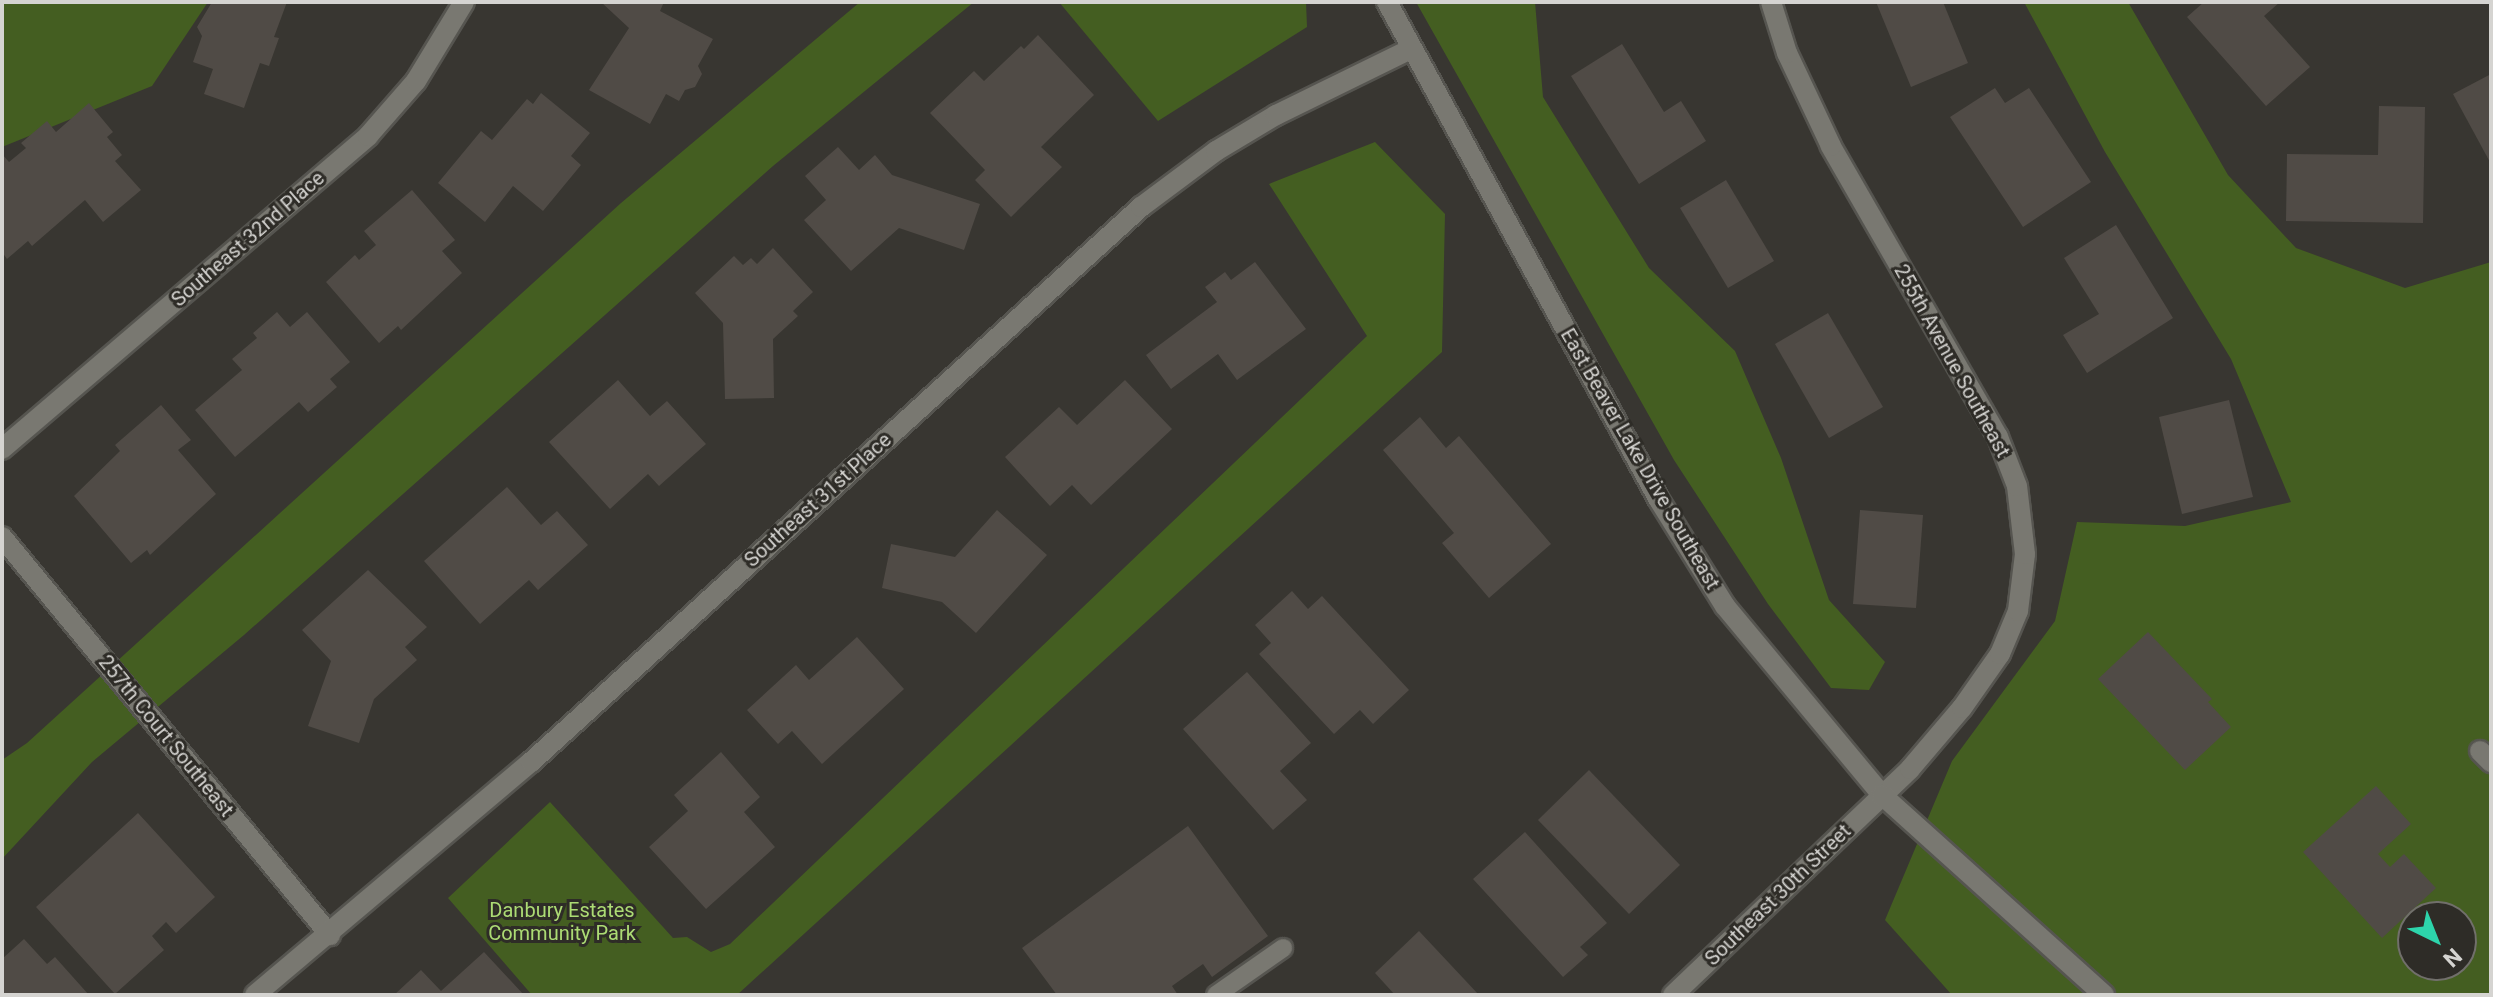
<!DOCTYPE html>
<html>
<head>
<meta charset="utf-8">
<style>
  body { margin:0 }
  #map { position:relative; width:2493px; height:997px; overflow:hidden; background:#383631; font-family:Roboto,sans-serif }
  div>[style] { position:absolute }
  .green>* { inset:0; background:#445e21 }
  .building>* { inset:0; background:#504b46 }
  .roads { filter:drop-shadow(2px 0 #565550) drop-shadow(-2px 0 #565550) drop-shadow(0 2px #565550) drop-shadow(0 -2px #565550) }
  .service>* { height:18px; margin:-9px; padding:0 9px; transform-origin:9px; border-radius:9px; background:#797871 }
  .minor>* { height:20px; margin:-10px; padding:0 10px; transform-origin:10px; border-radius:10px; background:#797871 }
  .tertiary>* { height:20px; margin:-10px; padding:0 10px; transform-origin:10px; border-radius:10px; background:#797871 }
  span { translate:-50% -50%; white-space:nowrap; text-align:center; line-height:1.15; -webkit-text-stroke:6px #2e2c27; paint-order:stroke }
  .street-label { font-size:20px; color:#d5d4d1 }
  .park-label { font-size:20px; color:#acdb74 }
  .frame { position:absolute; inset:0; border:4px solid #d5d4d1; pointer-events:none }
  .north { position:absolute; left:2397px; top:901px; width:80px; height:80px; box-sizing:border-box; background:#2e2c27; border:2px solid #716f6b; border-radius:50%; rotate:137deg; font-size:22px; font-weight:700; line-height:32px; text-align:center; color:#d5d4d1 }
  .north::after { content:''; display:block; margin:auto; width:28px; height:36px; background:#2dd5ab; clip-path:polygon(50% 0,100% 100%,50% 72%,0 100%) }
</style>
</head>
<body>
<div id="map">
  <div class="green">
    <div style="clip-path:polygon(2px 2px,208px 2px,152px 86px,2px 147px)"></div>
    <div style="clip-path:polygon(860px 2px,974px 2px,773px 166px,244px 635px,92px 762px,2px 859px,2px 760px,27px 743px,621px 203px)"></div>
    <div style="clip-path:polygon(1059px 2px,1306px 2px,1307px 27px,1158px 121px)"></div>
    <div style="clip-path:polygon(1416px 2px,1535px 2px,1543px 97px,1649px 268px,1735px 351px,1781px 458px,1829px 600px,1885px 662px,1869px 690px,1831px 688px,1768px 604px,1674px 460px)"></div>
    <div style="clip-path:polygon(evenodd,2024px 2px,2128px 2px,2228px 175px,2296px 248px,2405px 288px,2491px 262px,2491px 995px,1952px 995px,1885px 920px,1952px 761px,2055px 621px,2077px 522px,2185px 526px,2291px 502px,2231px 359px,2105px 152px,2024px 2px,2413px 917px,2461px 917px,2461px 965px,2413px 965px,2413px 917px)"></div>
    <div style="clip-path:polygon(1375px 142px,1445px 214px,1442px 352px,737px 995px,532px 995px,448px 898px,550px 802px,673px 938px,687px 937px,711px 952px,730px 944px,1367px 336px,1269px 184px)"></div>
  </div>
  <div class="building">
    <div style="clip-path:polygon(212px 2px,287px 2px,274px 37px,279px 38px,269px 66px,260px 63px,244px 108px,204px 94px,213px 69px,193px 62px,202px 36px,197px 27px)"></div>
    <div style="clip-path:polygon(601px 2px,664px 2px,660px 11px,713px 39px,698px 66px,702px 74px,695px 87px,685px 90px,679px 101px,666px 94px,650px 124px,589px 90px,629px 28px)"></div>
    <div style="clip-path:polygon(1876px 2px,1943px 2px,1968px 63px,1911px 87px)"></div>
    <div style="clip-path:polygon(2204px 2px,2280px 2px,2264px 16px,2310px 67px,2266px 106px,2187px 17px)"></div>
    <div style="clip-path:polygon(1038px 35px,1094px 95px,1041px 147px,1062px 167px,1011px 217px,975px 180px,985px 170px,930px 113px,974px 71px,984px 81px,1021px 46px,1024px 49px)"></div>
    <div style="clip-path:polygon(1622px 44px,1664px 112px,1681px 101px,1706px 141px,1639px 184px,1571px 76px)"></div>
    <div style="clip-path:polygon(2491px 74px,2491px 164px,2453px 94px)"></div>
    <div style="clip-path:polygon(1995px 88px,2005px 103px,2029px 88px,2091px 182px,2023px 227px,1950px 117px)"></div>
    <div style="clip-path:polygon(541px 93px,590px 133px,571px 156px,581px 165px,543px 211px,513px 186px,485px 222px,438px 183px,481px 131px,492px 140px,527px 99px,533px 104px)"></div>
    <div style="clip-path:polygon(89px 103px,113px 132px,107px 137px,122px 155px,115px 161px,141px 190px,103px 222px,85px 200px,32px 246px,28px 241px,7px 259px,2px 252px,2px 154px,9px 162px,26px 148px,21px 143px,47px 121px,56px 132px)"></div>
    <div style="clip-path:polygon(2379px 106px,2425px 107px,2423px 223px,2286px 221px,2287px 154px,2378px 155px)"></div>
    <div style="clip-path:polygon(838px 147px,859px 170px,875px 155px,892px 175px,980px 204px,964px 250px,899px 228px,851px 271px,804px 220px,826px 200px,805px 176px)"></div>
    <div style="clip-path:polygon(1726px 180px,1774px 261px,1728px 288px,1680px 208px)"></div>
    <div style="clip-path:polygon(412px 190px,455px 240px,442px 251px,462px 273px,401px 330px,398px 326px,379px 343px,326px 282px,355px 255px,359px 260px,376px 245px,364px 231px)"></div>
    <div style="clip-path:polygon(2116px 225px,2173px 318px,2087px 373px,2063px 335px,2099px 314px,2064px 258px)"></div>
    <div style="clip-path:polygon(773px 248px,813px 292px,793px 311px,798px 316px,773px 339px,774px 398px,725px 399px,723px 323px,695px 293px,734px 256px,743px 265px,751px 258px,757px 264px)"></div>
    <div style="clip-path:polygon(1255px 262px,1306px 329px,1237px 380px,1218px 354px,1171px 389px,1146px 355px,1217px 302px,1205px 287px,1225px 272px,1231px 280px)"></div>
    <div style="clip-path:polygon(277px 312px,290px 327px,307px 312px,350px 362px,330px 379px,337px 387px,308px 412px,299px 402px,235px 457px,195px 410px,242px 370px,232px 359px,257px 338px,253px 333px)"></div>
    <div style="clip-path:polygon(1828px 313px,1883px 407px,1829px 438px,1775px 344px)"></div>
    <div style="clip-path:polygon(618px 380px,650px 416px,667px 401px,706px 444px,659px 486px,648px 474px,610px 509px,549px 442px)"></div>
    <div style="clip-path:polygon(1125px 380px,1172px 429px,1091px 505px,1072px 485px,1050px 506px,1005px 457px,1059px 407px,1077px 425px)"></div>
    <div style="clip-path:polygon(2229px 400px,2253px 497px,2182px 514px,2159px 417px)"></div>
    <div style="clip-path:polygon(161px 405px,191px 440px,178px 450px,216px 494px,150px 555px,147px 550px,131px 563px,74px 496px,120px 451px,115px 445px)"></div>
    <div style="clip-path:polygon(1420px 417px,1446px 448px,1459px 436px,1551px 544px,1489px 598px,1442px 543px,1454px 533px,1383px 450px)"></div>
    <div style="clip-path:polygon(507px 487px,541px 525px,557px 511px,588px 545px,538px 590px,529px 580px,480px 624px,424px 561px)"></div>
    <div style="clip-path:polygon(997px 510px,1047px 555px,976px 633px,942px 602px,882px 588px,891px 544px,955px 557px)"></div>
    <div style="clip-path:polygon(1860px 510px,1923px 515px,1916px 608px,1853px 604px)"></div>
    <div style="clip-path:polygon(368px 570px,427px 627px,405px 647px,417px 660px,374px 699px,359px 743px,308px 726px,331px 661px,302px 630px)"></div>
    <div style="clip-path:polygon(1292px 591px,1308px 609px,1322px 596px,1409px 690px,1373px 724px,1360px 710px,1334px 734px,1259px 654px,1271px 643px,1255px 625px)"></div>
    <div style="clip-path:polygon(2148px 632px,2212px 699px,2208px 702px,2231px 727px,2185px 770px,2098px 679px)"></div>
    <div style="clip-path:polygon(857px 637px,904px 689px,822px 764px,792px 731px,778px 744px,747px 710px,796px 665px,809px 680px)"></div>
    <div style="clip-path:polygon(1247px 672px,1311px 743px,1280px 771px,1307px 800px,1273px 830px,1183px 729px)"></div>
    <div style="clip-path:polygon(721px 752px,760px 797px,744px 812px,775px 847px,706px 909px,649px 847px,688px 811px,674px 795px)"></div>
    <div style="clip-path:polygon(1589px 770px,1680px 865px,1629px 914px,1538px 820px)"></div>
    <div style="clip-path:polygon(2376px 786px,2411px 824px,2378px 854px,2390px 867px,2404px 854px,2436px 888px,2382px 938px,2303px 852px)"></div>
    <div style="clip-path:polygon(138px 813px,215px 897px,176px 933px,166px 922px,152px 936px,164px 950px,115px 994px,36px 907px)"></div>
    <div style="clip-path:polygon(1188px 826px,1268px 936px,1212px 977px,1203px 964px,1172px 986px,1178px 995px,1057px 995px,1022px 948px)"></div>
    <div style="clip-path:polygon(1525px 832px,1607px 923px,1580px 947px,1588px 955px,1563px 977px,1473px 879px)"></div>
    <div style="clip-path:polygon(1419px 931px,1479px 995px,1395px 995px,1375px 973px)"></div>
    <div style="clip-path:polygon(24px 939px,47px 964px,55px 957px,89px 995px,2px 995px,2px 959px)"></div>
    <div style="clip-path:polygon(484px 952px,524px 995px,394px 995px,421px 970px,441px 991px)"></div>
  </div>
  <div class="roads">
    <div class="service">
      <div style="left:1216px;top:995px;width:82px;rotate:-35deg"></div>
    </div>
    <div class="minor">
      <div style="left:2px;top:449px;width:482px;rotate:-40.5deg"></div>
      <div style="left:368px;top:136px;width:73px;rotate:-48.9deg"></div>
      <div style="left:416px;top:81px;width:92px;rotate:-58.7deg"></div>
      <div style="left:2px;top:537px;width:516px;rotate:50.51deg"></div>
      <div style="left:2480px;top:751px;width:16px;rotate:45deg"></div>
      <div style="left:255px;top:995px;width:361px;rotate:-40.2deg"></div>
      <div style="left:531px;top:762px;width:825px;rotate:-42.3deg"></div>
      <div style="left:1141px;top:207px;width:94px;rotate:-36.7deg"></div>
      <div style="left:1216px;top:151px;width:70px;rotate:-31deg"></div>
      <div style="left:1276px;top:115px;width:150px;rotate:-26.1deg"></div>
      <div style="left:1673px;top:995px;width:327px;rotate:-43.6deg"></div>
      <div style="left:1910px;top:769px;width:80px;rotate:-49.6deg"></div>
      <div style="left:1962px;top:708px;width:66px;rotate:-54.9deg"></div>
      <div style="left:2000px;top:654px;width:47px;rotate:-67.3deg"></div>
      <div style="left:2018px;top:611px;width:57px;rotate:-83deg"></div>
      <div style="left:2025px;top:554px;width:68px;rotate:-96.7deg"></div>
      <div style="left:2017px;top:486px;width:53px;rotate:-111.2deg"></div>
      <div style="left:1998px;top:437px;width:336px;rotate:-119.9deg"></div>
      <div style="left:1831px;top:146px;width:103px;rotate:-115.3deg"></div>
      <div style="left:1787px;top:53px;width:53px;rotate:-107.4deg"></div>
    </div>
    <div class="tertiary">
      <div style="left:1387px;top:2px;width:567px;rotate:61.36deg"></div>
      <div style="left:1659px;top:500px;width:125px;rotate:58.1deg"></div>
      <div style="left:1725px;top:606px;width:246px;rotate:50.3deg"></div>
      <div style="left:1882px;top:795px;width:299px;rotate:42deg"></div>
    </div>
  </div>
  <div class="street-label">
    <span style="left:248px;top:239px;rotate:-41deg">Southeast 32nd Place</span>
    <span style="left:1952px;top:361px;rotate:61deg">255th Avenue Southeast</span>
    <span style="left:1640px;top:459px;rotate:60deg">East Beaver Lake Drive Southeast</span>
    <span style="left:818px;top:500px;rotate:-42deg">Southeast 31st Place</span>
    <span style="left:166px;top:736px;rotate:51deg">257th Court Southeast</span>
    <span style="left:1778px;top:895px;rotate:-44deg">Southeast 30th Street</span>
  </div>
  <div class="park-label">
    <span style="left:562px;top:922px">Danbury Estates<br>Community Park</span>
  </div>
  <div class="frame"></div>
  <div class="north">N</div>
</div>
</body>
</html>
